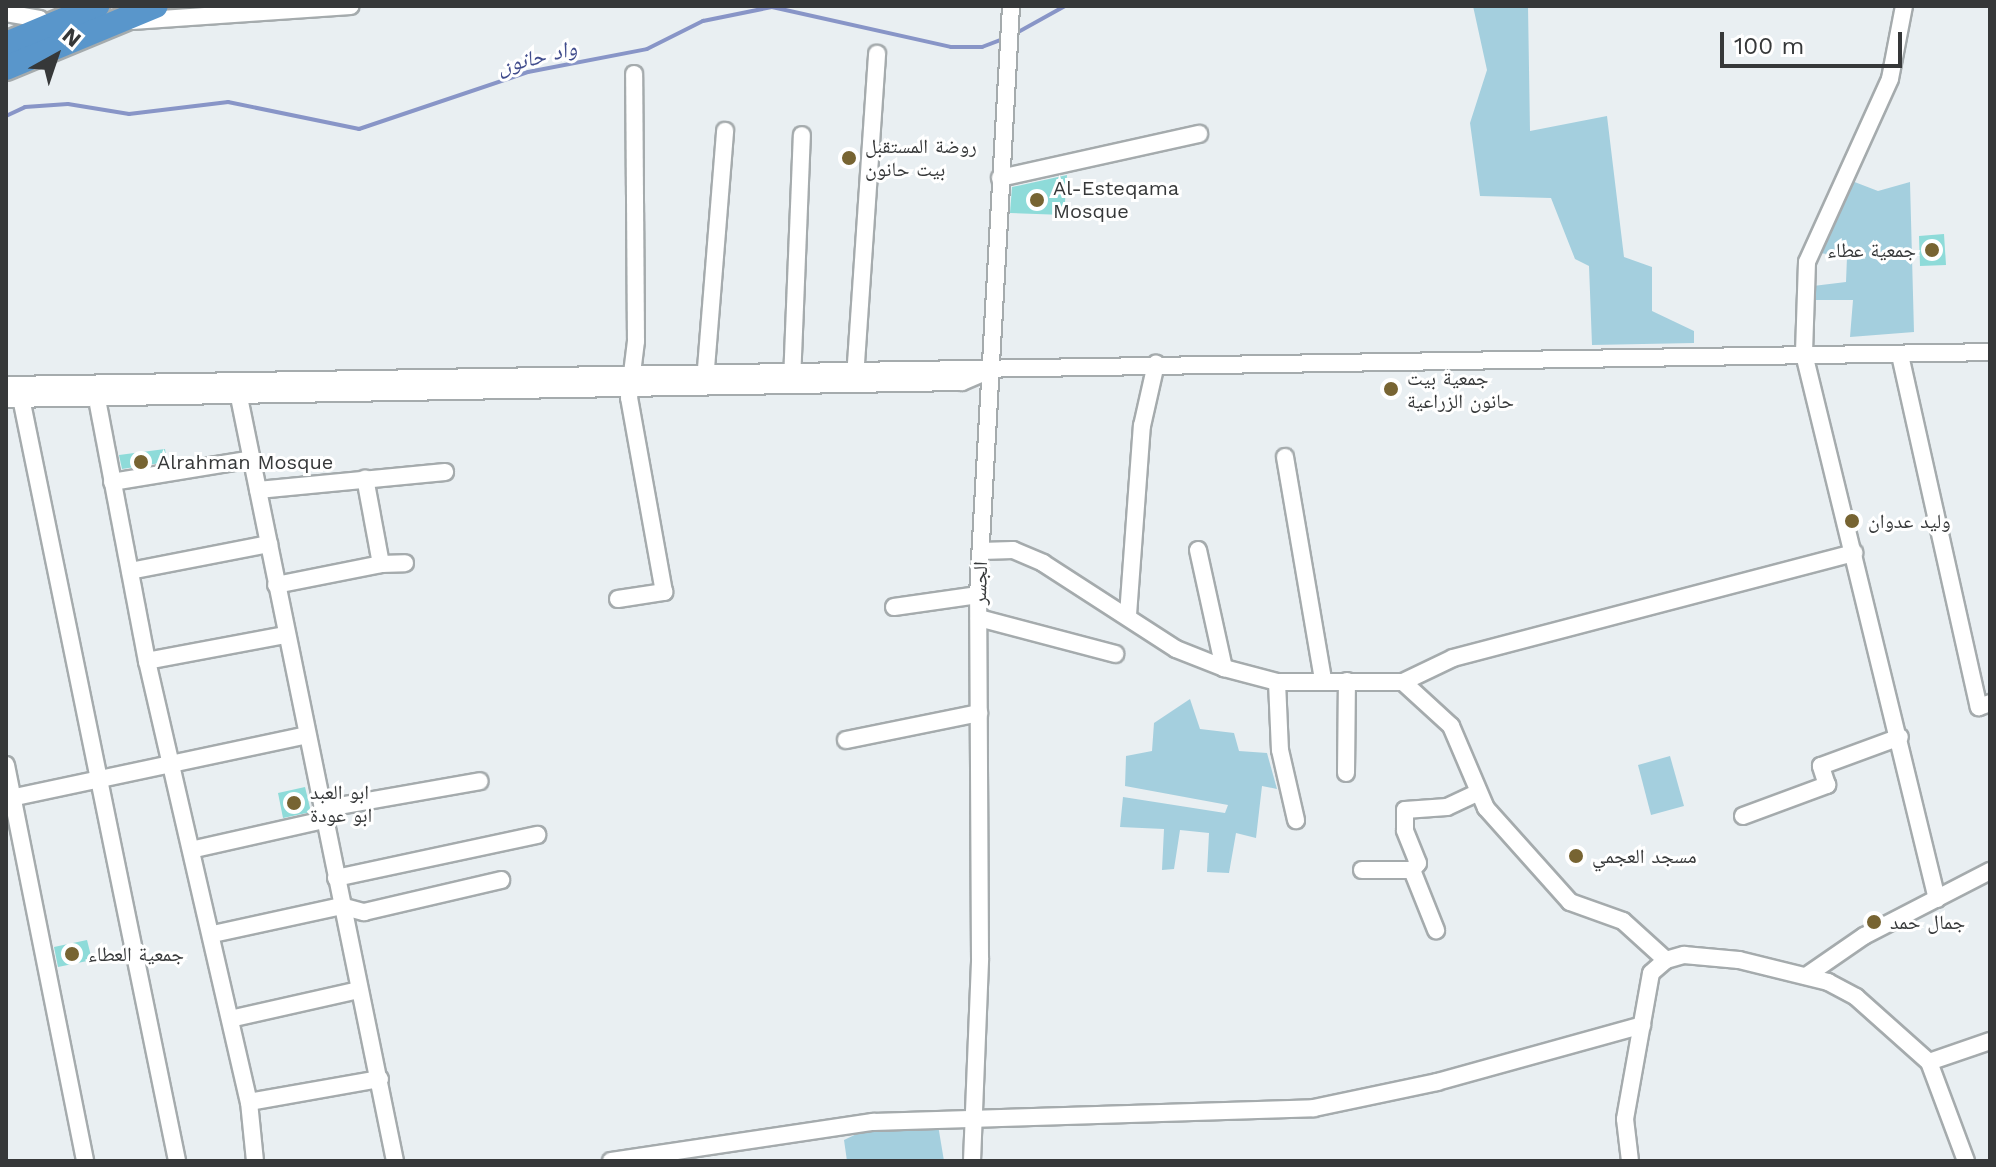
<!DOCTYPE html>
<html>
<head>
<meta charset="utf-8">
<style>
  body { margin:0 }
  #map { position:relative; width:1996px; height:1167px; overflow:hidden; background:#e9eff2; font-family:"Work Sans","Noto Naskh Arabic",sans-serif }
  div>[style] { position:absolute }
  .green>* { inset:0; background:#a4cfde }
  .stream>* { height:4px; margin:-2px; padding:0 2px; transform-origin:2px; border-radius:2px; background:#8895c7 }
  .building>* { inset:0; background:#8edbd9 }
  .roads { filter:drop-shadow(2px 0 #a5abad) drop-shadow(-2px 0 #a5abad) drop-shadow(0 2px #a5abad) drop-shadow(0 -2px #a5abad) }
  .minor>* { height:16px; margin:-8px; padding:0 8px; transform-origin:8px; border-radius:8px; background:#fff }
  .highway>* { height:24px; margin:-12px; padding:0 12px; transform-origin:12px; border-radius:12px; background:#5996cb }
  .dots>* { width:22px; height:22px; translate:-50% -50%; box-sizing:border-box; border:4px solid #fff; border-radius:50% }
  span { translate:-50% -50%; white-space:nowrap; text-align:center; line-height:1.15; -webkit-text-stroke:6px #fff; paint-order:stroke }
  .poi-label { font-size:20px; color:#363839 }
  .left { translate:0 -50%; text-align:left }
  .right { translate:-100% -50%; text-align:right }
  .street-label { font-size:20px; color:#363839 }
  .water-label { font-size:22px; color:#404c8c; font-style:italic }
  .frame { position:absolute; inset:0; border:8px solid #363839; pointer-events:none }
  .north { position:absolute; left:16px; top:16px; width:80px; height:80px; -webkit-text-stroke:6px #fff; paint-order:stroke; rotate:40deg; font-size:22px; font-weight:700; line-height:32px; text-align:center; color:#363839 }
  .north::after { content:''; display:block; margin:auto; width:28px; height:36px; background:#363839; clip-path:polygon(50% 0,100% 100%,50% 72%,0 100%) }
  .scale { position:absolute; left:1720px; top:32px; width:182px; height:36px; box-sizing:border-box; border:4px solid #363839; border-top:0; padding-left:10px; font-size:24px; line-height:28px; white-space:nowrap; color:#363839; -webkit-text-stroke:6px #fff; paint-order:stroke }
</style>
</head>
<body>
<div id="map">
  <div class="green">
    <div style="clip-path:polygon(1473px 6px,1528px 6px,1530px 131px,1607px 116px,1624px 257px,1652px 267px,1652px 311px,1694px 331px,1694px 343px,1592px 345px,1589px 266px,1575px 259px,1551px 198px,1480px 196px,1470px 123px,1487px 70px)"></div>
    <div style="clip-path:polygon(1852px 181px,1878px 191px,1910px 182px,1914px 332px,1850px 337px,1853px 300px,1814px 300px,1813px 286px,1846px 282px,1847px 257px,1820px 253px)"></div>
    <div style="clip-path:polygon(1190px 699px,1200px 729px,1234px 733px,1239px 751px,1267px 753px,1277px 789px,1262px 786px,1256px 838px,1236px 833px,1229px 873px,1207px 872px,1209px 833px,1180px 830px,1174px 869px,1162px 870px,1164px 829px,1120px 827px,1123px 797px,1225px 813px,1228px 805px,1125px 786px,1126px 756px,1152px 751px,1154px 723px)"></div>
    <div style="clip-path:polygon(1670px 756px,1684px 806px,1651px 815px,1638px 765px)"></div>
    <div style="clip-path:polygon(938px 1125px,944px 1161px,847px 1161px,844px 1140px,865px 1130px)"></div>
  </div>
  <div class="stream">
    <div style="left:1013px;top:35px;width:60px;rotate:-29.1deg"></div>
    <div style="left:6px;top:116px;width:21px;rotate:-25deg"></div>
    <div style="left:25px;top:107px;width:43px;rotate:-4deg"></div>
    <div style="left:68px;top:104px;width:62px;rotate:9.3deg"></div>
    <div style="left:129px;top:114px;width:100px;rotate:-6.9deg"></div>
    <div style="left:228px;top:102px;width:134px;rotate:11.6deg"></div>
    <div style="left:359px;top:129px;width:178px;rotate:-18.6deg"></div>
    <div style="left:528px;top:72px;width:121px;rotate:-10.9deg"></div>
    <div style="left:647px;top:49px;width:63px;rotate:-26.6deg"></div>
    <div style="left:703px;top:21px;width:70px;rotate:-11.5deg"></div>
    <div style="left:772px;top:7px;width:183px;rotate:12.6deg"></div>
    <div style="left:951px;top:47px;width:31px"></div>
    <div style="left:982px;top:47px;width:25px;rotate:-21deg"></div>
  </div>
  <div class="building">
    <div style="clip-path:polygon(1067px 175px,1064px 215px,1010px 213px,1012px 187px)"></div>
    <div style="clip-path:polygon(1944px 234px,1946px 265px,1920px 266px,1919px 236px)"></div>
    <div style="clip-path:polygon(165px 449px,167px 462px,122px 469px,119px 455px)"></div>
    <div style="clip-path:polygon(305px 787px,311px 812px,283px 818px,278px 793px)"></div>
    <div style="clip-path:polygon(87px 940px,92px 960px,58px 967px,54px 947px)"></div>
  </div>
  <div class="roads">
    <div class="minor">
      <div style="left:1904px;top:6px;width:74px;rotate:100.9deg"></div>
      <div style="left:1890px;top:79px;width:201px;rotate:114.4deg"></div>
      <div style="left:1807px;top:262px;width:92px;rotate:91.9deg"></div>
      <div style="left:1804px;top:354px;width:561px;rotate:76.29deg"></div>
      <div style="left:6px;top:13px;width:34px;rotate:10deg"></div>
      <div style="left:39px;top:19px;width:11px;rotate:56deg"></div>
      <div style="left:132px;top:21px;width:219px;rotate:-3.9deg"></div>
      <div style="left:1000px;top:178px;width:204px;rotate:-12.5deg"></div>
      <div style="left:1900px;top:355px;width:361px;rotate:77.4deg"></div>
      <div style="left:1979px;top:707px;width:12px;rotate:-20deg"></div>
      <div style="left:855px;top:378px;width:325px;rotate:-86.1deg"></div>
      <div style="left:705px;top:381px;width:251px;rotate:-85.4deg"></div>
      <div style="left:792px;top:381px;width:246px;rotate:-87.7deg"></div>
      <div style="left:6px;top:385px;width:1984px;rotate:-0.95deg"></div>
      <div style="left:239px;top:397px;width:780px;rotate:78.46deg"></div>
      <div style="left:21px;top:398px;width:779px;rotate:78.44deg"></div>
      <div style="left:6px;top:399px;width:956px;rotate:-1.02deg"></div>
      <div style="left:962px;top:382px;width:26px;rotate:-23deg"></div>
      <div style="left:97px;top:399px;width:267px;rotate:79.2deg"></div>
      <div style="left:147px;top:661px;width:453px;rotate:77deg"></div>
      <div style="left:249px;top:1102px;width:59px;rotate:84.2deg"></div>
      <div style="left:1285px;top:457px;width:226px;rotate:80.3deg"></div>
      <div style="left:112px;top:482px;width:142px;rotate:-9.3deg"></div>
      <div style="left:258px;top:490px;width:188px;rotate:-5.5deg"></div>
      <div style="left:1198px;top:550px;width:121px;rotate:77.6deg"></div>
      <div style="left:1224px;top:668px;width:55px;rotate:14.8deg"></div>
      <div style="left:1277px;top:682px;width:126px"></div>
      <div style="left:1403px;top:682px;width:65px;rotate:42.5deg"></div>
      <div style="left:1451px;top:726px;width:89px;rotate:66.9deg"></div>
      <div style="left:1486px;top:808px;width:126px;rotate:48.2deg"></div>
      <div style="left:1570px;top:902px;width:56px;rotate:19.7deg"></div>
      <div style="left:1623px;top:921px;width:58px;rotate:42.2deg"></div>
      <div style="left:1666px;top:960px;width:19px;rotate:-16deg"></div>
      <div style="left:1684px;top:955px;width:55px;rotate:5.2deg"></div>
      <div style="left:1739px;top:960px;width:92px;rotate:13.9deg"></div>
      <div style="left:1828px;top:982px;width:32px;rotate:28deg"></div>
      <div style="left:1856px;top:997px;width:98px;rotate:41.7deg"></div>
      <div style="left:1929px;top:1062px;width:106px;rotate:69.5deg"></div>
      <div style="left:981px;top:551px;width:32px;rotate:-2deg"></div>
      <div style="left:1013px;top:550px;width:33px;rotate:23deg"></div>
      <div style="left:1043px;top:563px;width:158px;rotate:32.9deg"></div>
      <div style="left:1176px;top:649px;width:52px;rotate:21.6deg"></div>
      <div style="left:381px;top:564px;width:24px;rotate:-2deg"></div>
      <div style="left:130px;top:571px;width:142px;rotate:-11deg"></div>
      <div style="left:276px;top:585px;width:107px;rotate:-11.3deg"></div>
      <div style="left:381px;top:564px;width:87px;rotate:-100.5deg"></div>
      <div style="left:618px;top:599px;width:47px;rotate:-8.7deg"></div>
      <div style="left:664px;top:592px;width:197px;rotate:-100.2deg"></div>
      <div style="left:629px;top:398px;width:57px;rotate:-83deg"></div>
      <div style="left:636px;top:341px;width:267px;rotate:-90.4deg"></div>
      <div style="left:894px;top:607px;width:85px;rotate:-8.1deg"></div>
      <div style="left:1128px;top:615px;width:190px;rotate:-85.8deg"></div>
      <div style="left:1142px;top:426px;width:64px;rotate:-77.3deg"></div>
      <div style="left:979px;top:618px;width:141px;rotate:14.8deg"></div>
      <div style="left:147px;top:661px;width:140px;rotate:-10.7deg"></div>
      <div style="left:1277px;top:682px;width:68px;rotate:87.5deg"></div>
      <div style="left:1280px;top:750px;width:72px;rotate:77.1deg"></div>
      <div style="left:1403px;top:682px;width:55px;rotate:-25.6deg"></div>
      <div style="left:1453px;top:658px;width:415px;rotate:-14.7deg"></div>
      <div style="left:846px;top:740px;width:136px;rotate:-11.5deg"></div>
      <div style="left:6px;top:765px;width:404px;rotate:78.7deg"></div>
      <div style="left:1346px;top:773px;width:92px;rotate:-89.4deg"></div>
      <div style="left:6px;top:799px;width:308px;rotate:-12deg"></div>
      <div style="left:322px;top:809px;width:160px;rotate:-10deg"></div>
      <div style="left:1743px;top:816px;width:90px;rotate:-20.3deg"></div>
      <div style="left:1827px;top:785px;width:20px;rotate:-108deg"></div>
      <div style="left:1821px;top:766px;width:84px;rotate:-20.2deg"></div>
      <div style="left:195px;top:849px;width:132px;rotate:-12.7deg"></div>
      <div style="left:1362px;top:870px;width:50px"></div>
      <div style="left:1412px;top:870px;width:9px;rotate:-49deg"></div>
      <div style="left:1418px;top:863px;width:35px;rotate:-112deg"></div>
      <div style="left:1405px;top:830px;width:20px;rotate:-90deg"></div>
      <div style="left:1405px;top:810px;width:42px;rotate:-4.1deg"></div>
      <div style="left:1447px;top:807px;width:33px;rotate:-25deg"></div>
      <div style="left:1412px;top:870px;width:65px;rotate:68.2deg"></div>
      <div style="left:336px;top:878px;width:206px;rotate:-12.1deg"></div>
      <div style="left:213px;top:934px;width:131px;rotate:-12.3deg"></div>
      <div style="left:341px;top:906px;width:24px;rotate:15deg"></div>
      <div style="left:364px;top:912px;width:141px;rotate:-13.1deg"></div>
      <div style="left:1806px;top:976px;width:70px;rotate:-34.6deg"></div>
      <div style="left:1864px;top:936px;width:142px;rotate:-27.3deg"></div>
      <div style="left:230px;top:1019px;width:132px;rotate:-12.7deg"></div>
      <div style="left:1929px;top:1062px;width:65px;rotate:-19deg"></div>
      <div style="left:249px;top:1102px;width:133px;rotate:-10deg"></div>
      <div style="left:611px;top:1161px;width:265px;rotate:-8.5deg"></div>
      <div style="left:873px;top:1122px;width:441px;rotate:-1.8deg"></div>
      <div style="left:1314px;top:1108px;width:126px;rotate:-11.9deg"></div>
      <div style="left:1437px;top:1082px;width:213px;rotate:-15.5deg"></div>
      <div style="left:972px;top:1161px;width:203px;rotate:-87.7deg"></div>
      <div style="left:980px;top:958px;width:363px;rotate:-90.3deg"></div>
      <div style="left:978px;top:595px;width:590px;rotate:-86.79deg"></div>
      <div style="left:1630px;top:1161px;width:42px;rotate:-96.8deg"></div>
      <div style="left:1625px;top:1119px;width:148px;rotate:-79.9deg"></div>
      <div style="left:1651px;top:973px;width:20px;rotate:-41deg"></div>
    </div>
    <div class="highway">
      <div style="left:6px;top:44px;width:99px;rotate:-22.7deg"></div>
      <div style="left:6px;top:68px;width:162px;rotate:-22.5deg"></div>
    </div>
  </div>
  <div class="dots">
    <div style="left:849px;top:158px;background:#776432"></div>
    <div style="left:1037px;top:200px;background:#776432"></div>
    <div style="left:1932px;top:250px;background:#776432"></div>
    <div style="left:1391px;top:389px;background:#776432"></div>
    <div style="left:141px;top:462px;background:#776432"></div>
    <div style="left:1852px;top:521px;background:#776432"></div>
    <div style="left:294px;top:803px;background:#776432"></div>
    <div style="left:1576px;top:856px;background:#776432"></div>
    <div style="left:1874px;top:922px;background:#776432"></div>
    <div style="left:72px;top:954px;background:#776432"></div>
  </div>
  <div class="poi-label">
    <span class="left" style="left:865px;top:158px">روضة المستقبل<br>بيت حانون</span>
    <span class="left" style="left:1053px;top:200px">Al-Esteqama<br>Mosque</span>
    <span class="right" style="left:1916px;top:250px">جمعية عطاء</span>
    <span class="left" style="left:1407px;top:390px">جمعية بيت<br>حانون الزراعية</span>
    <span class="left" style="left:157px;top:462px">Alrahman Mosque</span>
    <span class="left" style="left:1868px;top:521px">وليد عدوان</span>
    <span class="left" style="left:310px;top:804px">ابو العبد<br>ابو عودة</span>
    <span class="left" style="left:1592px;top:856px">مسجد العجمي</span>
    <span class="left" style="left:1890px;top:922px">جمال حمد</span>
    <span class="left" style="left:88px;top:954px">جمعية العطاء</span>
  </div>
  <div class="street-label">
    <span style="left:980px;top:583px;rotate:-88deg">الجسر</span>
  </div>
  <div class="water-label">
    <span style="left:537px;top:57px;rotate:-14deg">واد حانون</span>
  </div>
  <div class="frame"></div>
  <div class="north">N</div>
  <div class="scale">100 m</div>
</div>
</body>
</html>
